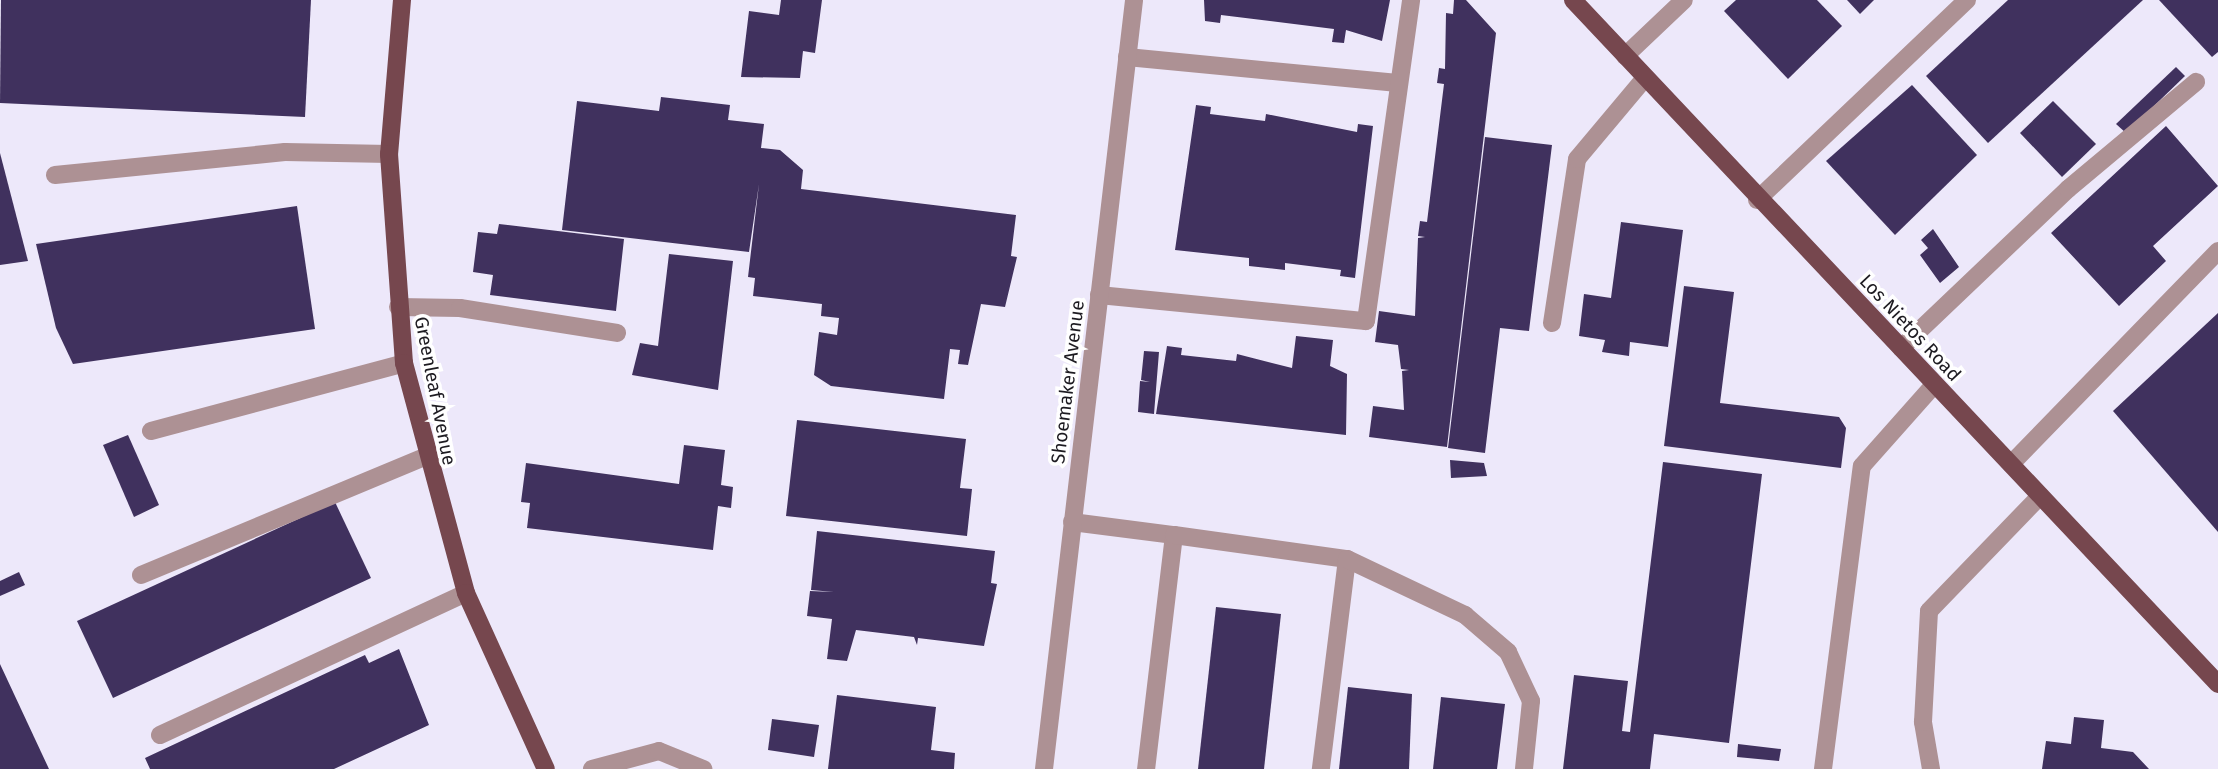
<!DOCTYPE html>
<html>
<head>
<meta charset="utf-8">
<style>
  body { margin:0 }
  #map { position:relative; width:2218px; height:769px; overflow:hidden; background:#ede8fa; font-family:"Fira Sans",sans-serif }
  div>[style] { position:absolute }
  .building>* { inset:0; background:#40315e }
  .minor>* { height:18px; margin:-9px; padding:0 9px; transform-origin:9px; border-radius:9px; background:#ad9194 }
  .major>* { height:18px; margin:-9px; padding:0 9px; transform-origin:9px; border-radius:9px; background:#76474e }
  span { translate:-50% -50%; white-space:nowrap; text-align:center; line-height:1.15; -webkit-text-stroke:7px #fff; paint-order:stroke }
  .street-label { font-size:19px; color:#1d1b21 }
</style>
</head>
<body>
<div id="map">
  <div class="building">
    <div style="clip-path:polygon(1px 0,311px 0,305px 117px,0 103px)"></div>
    <div style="clip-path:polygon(781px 0,822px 0,815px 53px,803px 51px,800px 78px,741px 77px,749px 11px,779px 15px)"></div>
    <div style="clip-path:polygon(1204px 0,1390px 0,1382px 41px,1346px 30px,1344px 43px,1332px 42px,1334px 29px,1221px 15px,1220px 23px,1205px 21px)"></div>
    <div style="clip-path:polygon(1454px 0,1466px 0,1496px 33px,1447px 447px,1369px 437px,1373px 406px,1404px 410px,1402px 371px,1409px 370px,1401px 369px,1398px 345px,1375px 342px,1379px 311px,1415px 316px,1418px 238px,1425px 237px,1418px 236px,1420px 221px,1427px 222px,1444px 84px,1437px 83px,1439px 68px,1445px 69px,1446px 13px,1453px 14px)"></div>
    <div style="clip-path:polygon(1736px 0,1817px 0,1842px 26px,1788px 79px,1724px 11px)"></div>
    <div style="clip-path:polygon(1847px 0,1874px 0,1860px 14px)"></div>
    <div style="clip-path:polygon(2008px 0,2143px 0,1988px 143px,1926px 76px)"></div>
    <div style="clip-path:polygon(2159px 0,2218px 0,2218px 52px,2212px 57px)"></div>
    <div style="clip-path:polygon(2176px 67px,2185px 76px,2126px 133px,2116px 124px)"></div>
    <div style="clip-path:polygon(1912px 85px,1977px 155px,1895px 235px,1826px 161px)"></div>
    <div style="clip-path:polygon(661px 97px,730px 105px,728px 120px,764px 124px,761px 148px,780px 150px,803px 170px,801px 189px,1016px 215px,1011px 256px,1017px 257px,1005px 307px,981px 304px,968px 365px,958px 364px,960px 350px,950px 349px,944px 399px,831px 386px,814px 375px,819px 332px,837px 335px,839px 318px,821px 316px,822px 304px,753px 296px,755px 278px,748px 277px,759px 184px,749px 252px,562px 230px,577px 101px,659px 111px)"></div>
    <div style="clip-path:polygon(2053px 101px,2096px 144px,2062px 177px,2020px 133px)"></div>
    <div style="clip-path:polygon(1196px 105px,1211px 107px,1210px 114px,1265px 121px,1266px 114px,1357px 132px,1358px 124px,1373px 126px,1355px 278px,1340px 276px,1341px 270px,1285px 263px,1285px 270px,1249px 266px,1249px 258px,1175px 250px)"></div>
    <div style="clip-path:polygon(2166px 126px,2218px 186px,2153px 246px,2166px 261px,2119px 306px,2051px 233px)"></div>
    <div style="clip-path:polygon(1485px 137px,1552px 145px,1529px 331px,1500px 328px,1485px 453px,1448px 448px)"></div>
    <div style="clip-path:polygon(0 153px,28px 261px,0 265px)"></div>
    <div style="clip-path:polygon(297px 206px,315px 329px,73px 364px,56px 328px,36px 244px)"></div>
    <div style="clip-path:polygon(1621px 222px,1683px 230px,1668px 347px,1630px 342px,1629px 356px,1602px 352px,1605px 340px,1579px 336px,1584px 294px,1611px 298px)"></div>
    <div style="clip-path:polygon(499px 224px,624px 239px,616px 311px,490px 295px,493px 275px,473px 272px,478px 232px,497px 234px)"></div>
    <div style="clip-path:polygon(1933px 229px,1959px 267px,1940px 283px,1920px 255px,1928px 248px,1921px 240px)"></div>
    <div style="clip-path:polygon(669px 254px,733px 261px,718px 390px,632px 375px,640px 343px,658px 346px)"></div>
    <div style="clip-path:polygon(1684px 286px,1734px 292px,1720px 403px,1839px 417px,1846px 428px,1841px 468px,1664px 446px)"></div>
    <div style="clip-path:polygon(2218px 313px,2218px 532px,2113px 411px)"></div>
    <div style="clip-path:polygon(1296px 336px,1333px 340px,1330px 366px,1347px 374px,1346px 435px,1156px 414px,1167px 346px,1182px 348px,1181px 355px,1236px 361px,1237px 354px,1292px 368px)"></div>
    <div style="clip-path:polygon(1144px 351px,1159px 352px,1154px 414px,1138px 412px,1140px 381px,1150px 382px,1141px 380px)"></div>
    <div style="clip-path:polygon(797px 420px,966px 439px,960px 488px,972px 489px,967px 536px,786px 516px)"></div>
    <div style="clip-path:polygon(128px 435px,159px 505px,134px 517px,103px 445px)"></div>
    <div style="clip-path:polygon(684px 445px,725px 450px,721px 485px,733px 487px,731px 508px,718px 506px,713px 550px,527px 528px,530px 503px,521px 502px,526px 463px,679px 484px)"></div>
    <div style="clip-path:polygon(1450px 460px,1484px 463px,1487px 476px,1451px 478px)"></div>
    <div style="clip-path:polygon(1663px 462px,1762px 474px,1729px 743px,1654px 734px,1650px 769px,1563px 769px,1574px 675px,1628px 681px,1622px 731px,1630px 732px)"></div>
    <div style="clip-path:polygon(335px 502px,371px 578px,113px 698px,77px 621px)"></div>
    <div style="clip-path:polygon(817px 531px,995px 551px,991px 583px,997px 584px,984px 646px,918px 638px,917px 645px,914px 637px,856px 630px,847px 661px,827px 659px,832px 619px,807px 616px,810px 591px,834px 592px,811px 590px)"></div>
    <div style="clip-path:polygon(19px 572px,25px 585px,0 596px,0 581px)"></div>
    <div style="clip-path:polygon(1216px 607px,1281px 614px,1264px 769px,1198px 769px)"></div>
    <div style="clip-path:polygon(399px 649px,429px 725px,334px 769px,150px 769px,145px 758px,365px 655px,369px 663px)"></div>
    <div style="clip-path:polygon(0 664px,49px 769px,0 769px)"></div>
    <div style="clip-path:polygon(1348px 687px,1412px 694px,1409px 769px,1339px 769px)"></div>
    <div style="clip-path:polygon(837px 695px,936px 707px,931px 750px,955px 753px,954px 769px,828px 769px)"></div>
    <div style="clip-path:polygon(1441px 697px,1505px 704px,1497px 769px,1433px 769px)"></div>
    <div style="clip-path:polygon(2074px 717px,2104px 720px,2101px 748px,2133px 752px,2149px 769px,2042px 769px,2046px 741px,2071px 744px)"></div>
    <div style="clip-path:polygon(772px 719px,819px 725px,814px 757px,768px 750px)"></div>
    <div style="clip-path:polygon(1738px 744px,1781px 749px,1779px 761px,1737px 757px)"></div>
  </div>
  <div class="minor">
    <div style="left:1625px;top:56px;width:81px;rotate:-43.5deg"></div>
    <div style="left:1127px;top:57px;width:272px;rotate:5.5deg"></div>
    <div style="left:55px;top:175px;width:231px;rotate:-5.7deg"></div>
    <div style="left:285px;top:152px;width:104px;rotate:1.1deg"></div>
    <div style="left:1757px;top:200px;width:290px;rotate:-43.6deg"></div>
    <div style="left:1099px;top:295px;width:268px;rotate:5.6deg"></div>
    <div style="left:1366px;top:321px;width:324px;rotate:-82deg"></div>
    <div style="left:398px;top:307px;width:62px;rotate:0.9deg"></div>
    <div style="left:460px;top:308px;width:159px;rotate:9deg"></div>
    <div style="left:1552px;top:323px;width:166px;rotate:-81.3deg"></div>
    <div style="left:1577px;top:159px;width:106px;rotate:-50deg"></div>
    <div style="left:1901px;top:348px;width:231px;rotate:-43.6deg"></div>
    <div style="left:2068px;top:189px;width:167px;rotate:-39.9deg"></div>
    <div style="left:151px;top:431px;width:262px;rotate:-15deg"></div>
    <div style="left:2011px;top:464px;width:297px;rotate:-45.8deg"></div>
    <div style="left:1072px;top:522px;width:103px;rotate:7.3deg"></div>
    <div style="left:1174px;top:535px;width:236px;rotate:96.8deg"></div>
    <div style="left:1174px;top:535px;width:175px;rotate:7.9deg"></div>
    <div style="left:1347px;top:559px;width:212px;rotate:97.1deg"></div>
    <div style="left:1347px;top:559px;width:131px;rotate:25.4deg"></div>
    <div style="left:1465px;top:615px;width:57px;rotate:40.7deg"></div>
    <div style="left:1508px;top:652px;width:54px;rotate:64.9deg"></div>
    <div style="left:1531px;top:701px;width:68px;rotate:95.9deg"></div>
    <div style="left:141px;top:575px;width:307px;rotate:-22.6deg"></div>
    <div style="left:160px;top:735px;width:337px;rotate:-24.9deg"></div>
    <div style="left:592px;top:769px;width:69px;rotate:-15deg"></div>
    <div style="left:659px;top:751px;width:48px;rotate:22.2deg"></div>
    <div style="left:1044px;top:769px;width:774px;rotate:-83.32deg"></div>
    <div style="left:1823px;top:769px;width:305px;rotate:-82.7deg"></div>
    <div style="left:1862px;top:466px;width:108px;rotate:-48.4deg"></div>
    <div style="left:1931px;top:769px;width:48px;rotate:-99.7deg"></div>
    <div style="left:1923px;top:722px;width:111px;rotate:-86.9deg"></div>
    <div style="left:1929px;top:611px;width:160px;rotate:-46deg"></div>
  </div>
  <div class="major">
    <div style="left:402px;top:0;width:155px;rotate:94.8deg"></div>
    <div style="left:389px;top:154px;width:210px;rotate:85.9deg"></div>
    <div style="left:404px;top:363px;width:238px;rotate:74.9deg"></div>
    <div style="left:466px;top:593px;width:193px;rotate:65.6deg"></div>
    <div style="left:1573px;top:0;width:940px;rotate:46.68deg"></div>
  </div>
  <div class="street-label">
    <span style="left:1910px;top:328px;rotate:47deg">Los Nietos Road</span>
    <span style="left:1068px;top:382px;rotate:-83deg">Shoemaker Avenue</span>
    <span style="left:435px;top:391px;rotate:79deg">Greenleaf Avenue</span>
  </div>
</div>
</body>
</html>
